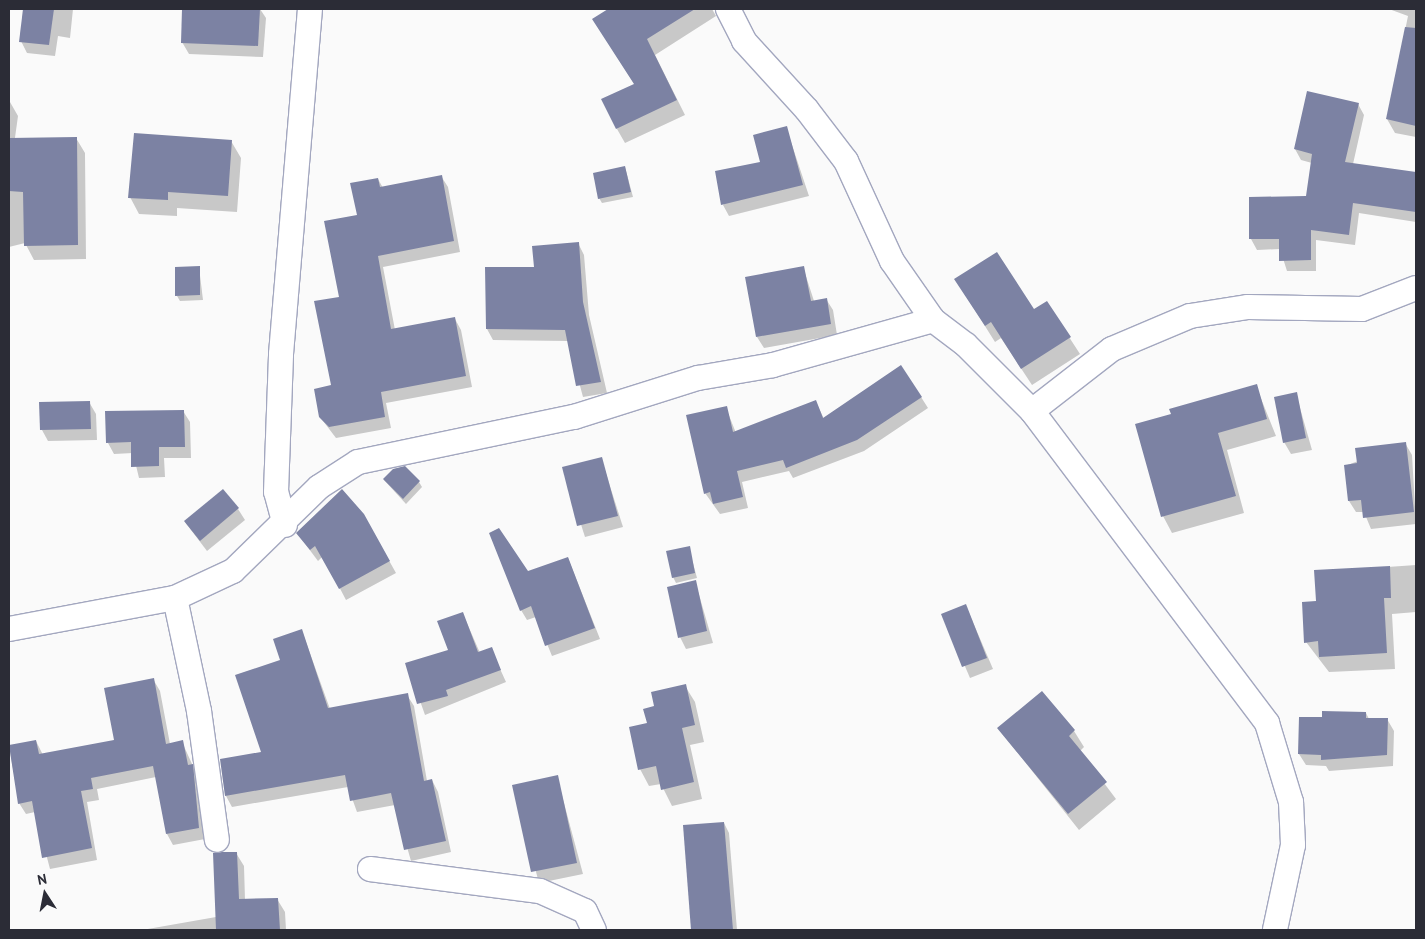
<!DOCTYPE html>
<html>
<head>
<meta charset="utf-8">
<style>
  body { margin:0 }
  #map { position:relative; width:1425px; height:939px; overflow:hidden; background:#fafafa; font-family:"PT Sans",sans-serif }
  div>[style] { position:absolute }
  .shadow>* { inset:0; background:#0003 }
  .building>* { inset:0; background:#7c82a3 }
  .roads { filter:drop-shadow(1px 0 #a3a7bf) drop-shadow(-1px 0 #a3a7bf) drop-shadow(0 1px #a3a7bf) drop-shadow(0 -1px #a3a7bf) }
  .minor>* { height:24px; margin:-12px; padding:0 12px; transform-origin:12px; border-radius:12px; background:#fff }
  span { translate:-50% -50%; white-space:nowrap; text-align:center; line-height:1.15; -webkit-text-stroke:4px #fafafa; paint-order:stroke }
  .frame { position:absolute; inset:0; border:10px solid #2b2c36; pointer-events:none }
  .north { position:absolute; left:20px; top:869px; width:50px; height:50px; -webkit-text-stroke:4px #fafafa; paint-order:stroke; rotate:349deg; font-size:14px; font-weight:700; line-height:20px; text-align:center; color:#2b2c36 }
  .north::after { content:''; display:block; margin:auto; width:18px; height:22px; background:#2b2c36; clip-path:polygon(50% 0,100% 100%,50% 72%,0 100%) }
</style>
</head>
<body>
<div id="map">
  <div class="shadow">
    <div style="clip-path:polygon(25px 9px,73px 9px,70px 38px,58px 36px,55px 56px,27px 53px,21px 41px)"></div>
    <div style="clip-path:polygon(183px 9px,260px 9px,266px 18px,263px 57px,189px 54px,182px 42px)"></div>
    <div style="clip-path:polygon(610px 9px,712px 9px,716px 16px,655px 55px,685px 115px,625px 143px,617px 129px,635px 85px,593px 19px)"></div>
    <div style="clip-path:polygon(1389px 9px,1416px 9px,1416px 137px,1395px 133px,1387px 119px,1408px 16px)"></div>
    <div style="clip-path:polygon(9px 84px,10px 102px,18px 116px,14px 145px,9px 144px)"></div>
    <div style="clip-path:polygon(1358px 104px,1364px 115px,1353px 164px,1416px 174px,1416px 222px,1359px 213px,1355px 245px,1316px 240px,1316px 271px,1287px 271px,1280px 249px,1257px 250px,1251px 239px,1308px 197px,1312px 163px,1301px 160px,1295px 149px)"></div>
    <div style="clip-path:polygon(786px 127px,809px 196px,729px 216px,723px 205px,762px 163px)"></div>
    <div style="clip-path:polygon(76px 138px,85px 153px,86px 259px,34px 260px,25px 243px,9px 247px,9px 179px,24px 176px)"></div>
    <div style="clip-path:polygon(231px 141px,241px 158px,237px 212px,177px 208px,177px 216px,139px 214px,130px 197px)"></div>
    <div style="clip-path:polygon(625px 167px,633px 197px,602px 203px,599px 198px)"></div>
    <div style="clip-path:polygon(441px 176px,448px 187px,460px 252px,383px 267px,395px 330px,455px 319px,461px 330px,472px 387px,386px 403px,391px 428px,336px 438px,320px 417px,332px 386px,340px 298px,358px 216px,378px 179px,383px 188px)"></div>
    <div style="clip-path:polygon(578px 243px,584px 255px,589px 315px,607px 393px,583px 397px,568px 341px,493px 340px,487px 329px,487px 268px,535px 268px)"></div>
    <div style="clip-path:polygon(199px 267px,203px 300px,180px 301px,177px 296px)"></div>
    <div style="clip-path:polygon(803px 267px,814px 301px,826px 299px,833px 310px,837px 335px,764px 348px,757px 337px)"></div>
    <div style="clip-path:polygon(956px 280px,1033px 311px,1047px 303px,1080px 354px,1032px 385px,1001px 338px,995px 342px)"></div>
    <div style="clip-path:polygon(1256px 386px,1276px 436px,1227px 450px,1244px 513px,1172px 533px,1163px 516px,1173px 415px)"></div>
    <div style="clip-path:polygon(1296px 394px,1312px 450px,1291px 454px,1284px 442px)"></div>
    <div style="clip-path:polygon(921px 397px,928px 408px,864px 451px,793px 478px,789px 471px,742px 482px,748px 508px,720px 514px,705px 493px,726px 408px,736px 433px,816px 402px,824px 419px)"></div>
    <div style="clip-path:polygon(89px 402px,96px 414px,97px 440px,48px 441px,42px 430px)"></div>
    <div style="clip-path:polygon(183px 411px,190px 422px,191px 458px,164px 458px,165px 477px,139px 478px,133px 453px,114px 454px,108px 443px)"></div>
    <div style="clip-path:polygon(1405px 443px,1412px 455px,1416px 524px,1371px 529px,1364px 512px,1356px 512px,1349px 501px,1345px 466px)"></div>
    <div style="clip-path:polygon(601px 458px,623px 527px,585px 537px,563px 468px)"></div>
    <div style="clip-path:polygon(384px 480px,419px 482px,422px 487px,406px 504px)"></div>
    <div style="clip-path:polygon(342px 490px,363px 514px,396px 573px,346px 600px,323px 556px,318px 561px,297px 533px)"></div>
    <div style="clip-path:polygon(238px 509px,245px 520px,207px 551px,185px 522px)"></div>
    <div style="clip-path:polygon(689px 548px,697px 578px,676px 583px,673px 577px)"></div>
    <div style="clip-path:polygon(568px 558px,600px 639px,552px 656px,536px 617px,527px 620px,521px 610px)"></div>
    <div style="clip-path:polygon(1416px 565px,1416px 612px,1392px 614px,1395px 669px,1329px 672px,1306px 642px,1318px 602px,1316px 572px)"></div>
    <div style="clip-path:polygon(695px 581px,713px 643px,686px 649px,680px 637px)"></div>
    <div style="clip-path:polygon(966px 606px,993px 669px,970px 678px,943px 615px)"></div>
    <div style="clip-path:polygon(463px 614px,480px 653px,491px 649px,506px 682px,425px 715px,407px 664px,449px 651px)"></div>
    <div style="clip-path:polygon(302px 631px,330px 709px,407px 695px,414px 706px,427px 781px,432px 780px,438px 792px,451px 852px,411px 861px,395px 805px,357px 812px,348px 787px,232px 807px,226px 796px,263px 753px,281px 661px)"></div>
    <div style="clip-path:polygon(153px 679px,160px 691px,170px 744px,182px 742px,198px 777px,205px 839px,173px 845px,167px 834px,156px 777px,97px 789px,99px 800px,87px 802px,97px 860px,50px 869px,35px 812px,26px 814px,19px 803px,9px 746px,36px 741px,43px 755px,115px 741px)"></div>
    <div style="clip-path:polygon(685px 686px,695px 702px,704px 742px,690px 745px,702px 799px,672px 806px,661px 784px,649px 786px,640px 769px,656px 707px)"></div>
    <div style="clip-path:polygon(1042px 693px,1074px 731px,1084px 747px,1080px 751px,1116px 799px,1079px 830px,998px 728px)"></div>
    <div style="clip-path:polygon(1366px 713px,1369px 719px,1387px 719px,1394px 731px,1393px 766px,1329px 771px,1326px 766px,1306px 765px,1299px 754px,1323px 719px)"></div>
    <div style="clip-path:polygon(557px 777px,583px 874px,539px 883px,513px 786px)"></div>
    <div style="clip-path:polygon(724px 823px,729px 833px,737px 930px,692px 930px,684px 826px)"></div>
    <div style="clip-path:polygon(236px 853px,244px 866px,245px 900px,277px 899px,285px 912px,286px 930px,142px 930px,216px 917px)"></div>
  </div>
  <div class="building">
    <div style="clip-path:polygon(23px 9px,54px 9px,49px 45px,19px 42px)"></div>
    <div style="clip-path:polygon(182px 9px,260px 9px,258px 46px,181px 43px)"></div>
    <div style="clip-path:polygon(608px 9px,695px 9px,647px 39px,677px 100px,616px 129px,601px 99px,634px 84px,592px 19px)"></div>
    <div style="clip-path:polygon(1405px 27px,1416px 28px,1416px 126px,1386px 119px)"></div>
    <div style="clip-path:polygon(1307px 91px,1359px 103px,1345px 162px,1416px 172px,1416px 212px,1353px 203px,1349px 235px,1311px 230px,1311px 260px,1279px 261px,1279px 239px,1249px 239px,1249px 197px,1306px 196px,1312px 154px,1294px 149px)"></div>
    <div style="clip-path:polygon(787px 126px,803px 185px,721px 205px,715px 171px,760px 162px,753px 135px)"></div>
    <div style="clip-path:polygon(134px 133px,232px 140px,228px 196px,168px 192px,168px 200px,128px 198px)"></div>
    <div style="clip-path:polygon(77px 137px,78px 245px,24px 246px,23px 192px,9px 191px,9px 138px)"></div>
    <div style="clip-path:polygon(625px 166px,631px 192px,598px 199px,593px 173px)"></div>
    <div style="clip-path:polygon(442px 175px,454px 241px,378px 256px,391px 329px,455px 317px,466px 376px,381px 392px,385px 417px,329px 427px,319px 417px,314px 389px,331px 385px,314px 301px,339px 297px,324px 221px,357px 215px,350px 183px,378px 178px,380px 187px)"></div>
    <div style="clip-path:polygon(579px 242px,583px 302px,601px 382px,576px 386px,565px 330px,486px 329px,485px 267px,534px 267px,532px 246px)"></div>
    <div style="clip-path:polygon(997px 252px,1034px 309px,1047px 301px,1071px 337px,1021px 369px,991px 322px,985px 326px,954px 279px)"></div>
    <div style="clip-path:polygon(200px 266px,200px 295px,175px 296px,175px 267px)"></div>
    <div style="clip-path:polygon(804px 266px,811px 301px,827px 298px,831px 324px,756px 337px,745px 277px)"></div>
    <div style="clip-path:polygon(901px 365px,922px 397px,857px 440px,786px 468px,783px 460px,737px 471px,743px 497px,713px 504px,710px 492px,704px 494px,686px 415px,727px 406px,733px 432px,816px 400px,823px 418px)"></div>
    <div style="clip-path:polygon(1257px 384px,1267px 419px,1218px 433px,1236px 496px,1161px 517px,1135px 424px,1171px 414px,1169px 409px)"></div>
    <div style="clip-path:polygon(1297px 392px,1306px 438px,1283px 443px,1274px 397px)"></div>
    <div style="clip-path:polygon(90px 401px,91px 429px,40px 430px,39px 402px)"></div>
    <div style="clip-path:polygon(184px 410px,185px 447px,159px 447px,159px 466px,131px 467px,131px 442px,106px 443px,105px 411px)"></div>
    <div style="clip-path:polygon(1406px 442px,1414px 512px,1363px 518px,1361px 500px,1348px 501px,1344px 465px,1357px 463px,1355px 448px)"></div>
    <div style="clip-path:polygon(602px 457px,618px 516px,577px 526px,562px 467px)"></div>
    <div style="clip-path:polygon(405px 466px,420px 481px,403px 499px,383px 479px,393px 469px)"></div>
    <div style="clip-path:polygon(223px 489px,239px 508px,200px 541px,184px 521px)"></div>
    <div style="clip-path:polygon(342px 489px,364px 514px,390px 561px,339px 589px,315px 546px,310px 550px,296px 533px)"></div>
    <div style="clip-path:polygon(499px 528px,528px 571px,568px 557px,595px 628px,545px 646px,531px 606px,520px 611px,489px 533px)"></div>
    <div style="clip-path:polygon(690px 546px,695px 573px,672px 578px,666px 551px)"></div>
    <div style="clip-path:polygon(1390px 566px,1391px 598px,1384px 598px,1387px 653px,1319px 657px,1318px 641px,1304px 643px,1302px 602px,1316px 601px,1314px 570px)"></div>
    <div style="clip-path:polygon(696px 580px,707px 631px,678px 638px,667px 587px)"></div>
    <div style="clip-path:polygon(966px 604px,987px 658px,962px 667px,941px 614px)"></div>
    <div style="clip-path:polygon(463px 612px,478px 652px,492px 647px,501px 670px,446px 690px,448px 696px,417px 704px,405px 663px,448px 650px,437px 621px)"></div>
    <div style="clip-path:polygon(302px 629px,328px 708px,408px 693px,424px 781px,432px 779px,446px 841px,404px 850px,391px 793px,350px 801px,345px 775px,225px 796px,220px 759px,261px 752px,235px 675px,280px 660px,273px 639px)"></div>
    <div style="clip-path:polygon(154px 678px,166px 744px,183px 740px,188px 765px,193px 764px,199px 828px,166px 834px,153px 766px,91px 778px,93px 789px,81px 791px,92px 848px,42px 858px,32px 801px,18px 804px,9px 745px,36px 740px,39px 754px,114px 740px,104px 688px)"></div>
    <div style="clip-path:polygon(686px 684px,695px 725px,682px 728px,694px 782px,661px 790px,656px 766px,638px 770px,629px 727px,647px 723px,643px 709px,654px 706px,651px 692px)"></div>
    <div style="clip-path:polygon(1042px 691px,1075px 730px,1069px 736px,1107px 782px,1068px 814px,997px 728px)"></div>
    <div style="clip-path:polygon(1322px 711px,1366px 712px,1366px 718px,1388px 718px,1387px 755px,1321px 760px,1321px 755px,1298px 754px,1299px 717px,1322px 717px)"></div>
    <div style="clip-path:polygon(558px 775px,577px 863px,531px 872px,512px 785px)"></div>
    <div style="clip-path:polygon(724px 822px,733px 930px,691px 930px,683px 825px)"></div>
    <div style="clip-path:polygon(222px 852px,237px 852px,239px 899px,278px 898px,280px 930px,216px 930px,213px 853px)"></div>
  </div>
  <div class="roads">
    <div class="minor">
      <div style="left:728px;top:9px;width:36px;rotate:63deg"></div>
      <div style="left:744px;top:41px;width:93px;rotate:47.6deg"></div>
      <div style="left:807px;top:110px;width:64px;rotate:52.6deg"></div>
      <div style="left:846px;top:161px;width:110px;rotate:65.3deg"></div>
      <div style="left:892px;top:261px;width:72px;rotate:55.2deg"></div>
      <div style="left:933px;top:320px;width:41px;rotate:37.1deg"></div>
      <div style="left:966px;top:345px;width:93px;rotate:45deg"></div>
      <div style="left:1032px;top:411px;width:391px;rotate:53deg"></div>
      <div style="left:1267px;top:723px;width:83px;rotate:73.1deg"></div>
      <div style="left:1291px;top:802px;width:43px;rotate:87.3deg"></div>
      <div style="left:1293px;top:845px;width:87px;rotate:102deg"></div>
      <div style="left:1032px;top:411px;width:101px;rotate:-37.8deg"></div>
      <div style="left:1112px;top:349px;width:85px;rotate:-22.9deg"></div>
      <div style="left:1190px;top:316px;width:59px;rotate:-8.8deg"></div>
      <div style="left:1248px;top:307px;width:114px;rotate:1deg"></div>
      <div style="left:1362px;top:309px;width:58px;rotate:-21.3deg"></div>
      <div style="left:285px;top:525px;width:34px;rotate:-105deg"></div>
      <div style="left:276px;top:492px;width:138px;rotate:-87.9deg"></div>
      <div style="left:281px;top:354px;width:346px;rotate:-85.2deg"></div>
      <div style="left:175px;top:598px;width:116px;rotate:78deg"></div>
      <div style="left:199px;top:711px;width:130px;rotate:82.1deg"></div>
      <div style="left:9px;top:629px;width:169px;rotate:-10.6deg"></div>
      <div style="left:175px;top:598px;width:64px;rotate:-25deg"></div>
      <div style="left:233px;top:571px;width:120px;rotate:-44.3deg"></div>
      <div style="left:319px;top:487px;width:46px;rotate:-32.7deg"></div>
      <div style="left:358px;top:462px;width:221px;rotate:-11.8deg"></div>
      <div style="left:574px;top:417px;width:130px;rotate:-17.5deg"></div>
      <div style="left:698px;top:378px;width:76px;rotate:-9.8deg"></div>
      <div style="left:773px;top:365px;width:166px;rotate:-15.7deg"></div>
      <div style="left:370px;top:869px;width:171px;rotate:7.4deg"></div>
      <div style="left:540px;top:891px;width:49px;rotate:24deg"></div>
      <div style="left:585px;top:911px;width:21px;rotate:65deg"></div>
    </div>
  </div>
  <div class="frame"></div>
  <div class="north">N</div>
</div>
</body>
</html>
